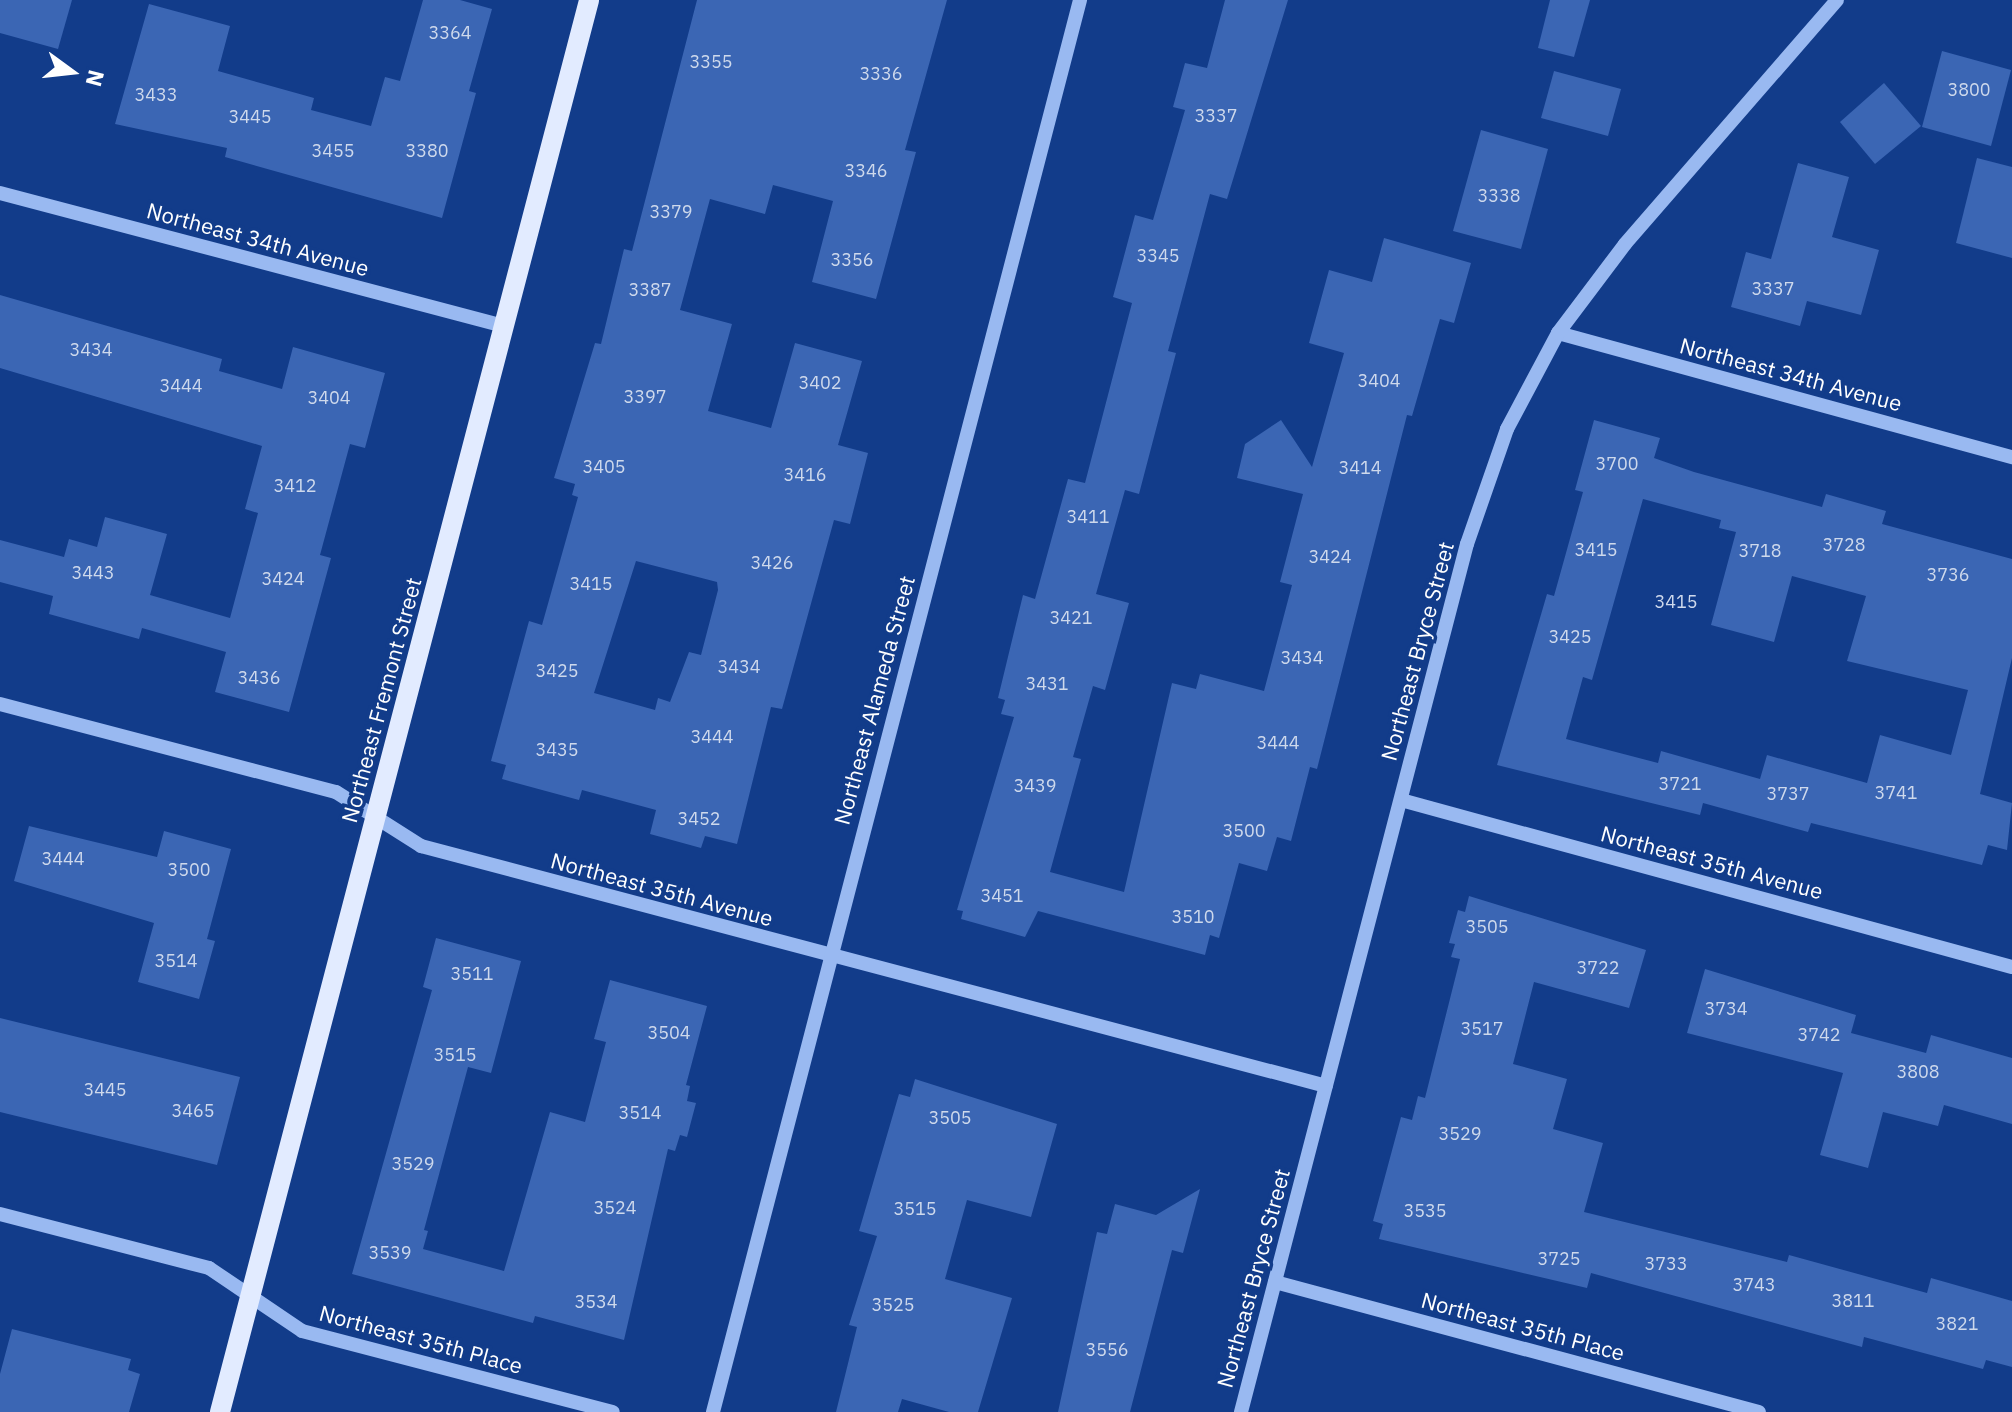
<!DOCTYPE html>
<html>
<head>
<meta charset="utf-8">
<style>
  body { margin:0 }
  #map { position:relative; width:2012px; height:1412px; overflow:hidden; background:#123c8a; font-family:"IBM Plex Sans",sans-serif }
  div>[style] { position:absolute }
  .building>* { inset:0; background:#3b66b4 }
  .minor>* { height:14px; margin:-7px; padding:0 7px; transform-origin:7px; border-radius:7px; background:#99b9f1 }
  .major>* { height:20px; margin:-10px; padding:0 10px; transform-origin:10px; border-radius:10px; background:#e2ebff }
  span { translate:-50% -50%; white-space:nowrap; text-align:center; line-height:1.15; -webkit-text-stroke:7px #123c8a; paint-order:stroke }
  .number-label { font-size:18px; color:#ced9ec }
  .number-label span { -webkit-text-stroke-width:0 }
  .street-label { font-size:22px; color:#fff }
  .north { position:absolute; left:32px; top:32px; width:80px; height:80px; -webkit-text-stroke:6px #123c8a; paint-order:stroke; rotate:105deg; font-size:22px; font-weight:700; line-height:32px; text-align:center; color:#fff }
  .north::after { content:''; display:block; margin:auto; width:28px; height:36px; background:#fff; clip-path:polygon(50% 0,100% 100%,50% 72%,0 100%) }
</style>
</head>
<body>
<div id="map">
  <div class="building">
    <div style="clip-path:polygon(0 0,72px 0,58px 49px,0 33px)"></div>
    <div style="clip-path:polygon(423px 0,460px 0,492px 9px,469px 91px,476px 93px,442px 218px,225px 157px,227px 148px,115px 124px,149px 4px,230px 26px,218px 71px,314px 98px,311px 110px,371px 126px,385px 77px,400px 81px)"></div>
    <div style="clip-path:polygon(evenodd,697px 0,947px 0,905px 150px,916px 152px,876px 299px,812px 282px,833px 201px,773px 185px,765px 214px,710px 199px,680px 310px,732px 324px,708px 411px,771px 428px,795px 343px,862px 361px,838px 445px,868px 453px,850px 524px,834px 520px,782px 709px,771px 707px,737px 844px,705px 836px,701px 848px,650px 834px,656px 810px,582px 790px,579px 800px,502px 779px,506px 765px,491px 761px,529px 621px,542px 625px,578px 497px,572px 495px,575px 484px,554px 478px,595px 343px,601px 344px,624px 249px,632px 251px,697px 0,636px 561px,717px 582px,718px 590px,701px 655px,689px 652px,670px 702px,658px 698px,655px 710px,594px 693px,636px 561px)"></div>
    <div style="clip-path:polygon(1225px 0,1288px 0,1227px 199px,1210px 194px,1168px 351px,1176px 353px,1139px 494px,1125px 490px,1096px 594px,1129px 603px,1105px 690px,1093px 686px,1073px 757px,1081px 759px,1050px 872px,1124px 892px,1172px 683px,1196px 689px,1200px 674px,1264px 691px,1292px 585px,1280px 582px,1303px 494px,1237px 478px,1245px 444px,1281px 420px,1312px 467px,1344px 353px,1309px 343px,1329px 270px,1372px 282px,1384px 238px,1471px 263px,1454px 323px,1440px 319px,1412px 416px,1407px 415px,1317px 769px,1310px 767px,1291px 841px,1277px 837px,1267px 871px,1239px 863px,1219px 938px,1210px 935px,1205px 955px,1038px 911px,1025px 937px,961px 919px,963px 911px,957px 910px,1014px 717px,1001px 714px,1005px 700px,998px 698px,1023px 595px,1035px 599px,1068px 479px,1085px 483px,1132px 303px,1113px 297px,1135px 215px,1153px 220px,1185px 110px,1173px 107px,1185px 63px,1207px 68px)"></div>
    <div style="clip-path:polygon(1550px 0,1590px 0,1574px 57px,1538px 48px)"></div>
    <div style="clip-path:polygon(1942px 51px,2011px 70px,1991px 146px,1922px 127px)"></div>
    <div style="clip-path:polygon(1554px 71px,1621px 89px,1608px 136px,1541px 118px)"></div>
    <div style="clip-path:polygon(1884px 83px,1921px 126px,1875px 164px,1840px 122px)"></div>
    <div style="clip-path:polygon(1481px 130px,1548px 149px,1521px 249px,1453px 231px)"></div>
    <div style="clip-path:polygon(1977px 158px,2012px 167px,2012px 258px,1956px 243px)"></div>
    <div style="clip-path:polygon(1798px 163px,1849px 177px,1832px 237px,1879px 250px,1861px 315px,1807px 301px,1800px 326px,1731px 307px,1746px 252px,1771px 259px)"></div>
    <div style="clip-path:polygon(0 295px,222px 359px,219px 371px,282px 389px,293px 347px,385px 373px,365px 448px,350px 444px,320px 555px,331px 558px,289px 712px,215px 692px,226px 652px,142px 628px,139px 639px,49px 614px,53px 596px,0 582px,0 540px,64px 557px,69px 539px,97px 547px,105px 517px,167px 534px,150px 595px,230px 618px,258px 513px,245px 509px,262px 446px,0 368px)"></div>
    <div style="clip-path:polygon(evenodd,1594px 420px,1660px 438px,1654px 458px,1694px 472px,1822px 507px,1826px 494px,1886px 511px,1882px 524px,2012px 559px,2012px 658px,1980px 794px,2012px 803px,2007px 850px,1988px 845px,1982px 865px,1811px 823px,1808px 832px,1703px 803px,1700px 815px,1497px 765px,1547px 594px,1554px 596px,1583px 492px,1575px 490px,1594px 420px,1643px 499px,1721px 520px,1719px 528px,1736px 532px,1711px 625px,1774px 642px,1792px 576px,1866px 596px,1847px 661px,1968px 690px,1951px 755px,1880px 735px,1867px 783px,1767px 755px,1760px 779px,1661px 751px,1658px 763px,1566px 739px,1583px 677px,1592px 680px,1643px 499px)"></div>
    <div style="clip-path:polygon(29px 826px,157px 857px,164px 831px,231px 849px,207px 939px,215px 941px,199px 999px,138px 982px,154px 923px,14px 881px)"></div>
    <div style="clip-path:polygon(1469px 896px,1646px 950px,1629px 1008px,1534px 982px,1513px 1064px,1567px 1079px,1553px 1129px,1603px 1143px,1584px 1212px,1787px 1262px,1789px 1255px,1927px 1293px,1931px 1278px,2012px 1301px,2012px 1367px,1986px 1360px,1983px 1369px,1864px 1337px,1862px 1347px,1591px 1273px,1587px 1288px,1379px 1239px,1383px 1224px,1373px 1221px,1401px 1117px,1412px 1120px,1418px 1096px,1425px 1098px,1460px 959px,1451px 957px,1455px 944px,1449px 943px,1458px 910px,1465px 912px)"></div>
    <div style="clip-path:polygon(436px 938px,521px 961px,491px 1073px,468px 1067px,424px 1230px,428px 1231px,423px 1249px,504px 1271px,550px 1112px,585px 1122px,606px 1042px,594px 1039px,610px 980px,707px 1006px,686px 1085px,690px 1086px,687px 1101px,696px 1103px,687px 1137px,680px 1135px,675px 1151px,668px 1149px,624px 1340px,535px 1316px,533px 1323px,352px 1274px,432px 990px,423px 987px)"></div>
    <div style="clip-path:polygon(1705px 969px,1856px 1015px,1851px 1033px,1926px 1053px,1931px 1035px,2012px 1058px,2012px 1124px,1944px 1105px,1938px 1126px,1883px 1112px,1868px 1168px,1820px 1155px,1843px 1073px,1687px 1033px)"></div>
    <div style="clip-path:polygon(0 1018px,240px 1077px,217px 1165px,0 1112px)"></div>
    <div style="clip-path:polygon(915px 1079px,1057px 1124px,1031px 1217px,967px 1200px,945px 1279px,1012px 1298px,978px 1412px,949px 1412px,902px 1399px,898px 1412px,836px 1412px,857px 1327px,849px 1325px,877px 1236px,859px 1231px,899px 1094px,910px 1097px)"></div>
    <div style="clip-path:polygon(1200px 1189px,1183px 1253px,1172px 1250px,1130px 1412px,1058px 1412px,1097px 1232px,1107px 1234px,1115px 1204px,1156px 1215px)"></div>
    <div style="clip-path:polygon(12px 1329px,131px 1359px,128px 1370px,140px 1374px,129px 1412px,0 1412px,0 1374px)"></div>
  </div>
  <div class="minor">
    <div style="left:0;top:193px;width:521px;rotate:14.78deg"></div>
    <div style="left:1558px;top:333px;width:471px;rotate:15.3deg"></div>
    <div style="left:0;top:704px;width:347px;rotate:14.7deg"></div>
    <div style="left:336px;top:792px;width:101px;rotate:32.4deg"></div>
    <div style="left:421px;top:846px;width:936px;rotate:14.85deg"></div>
    <div style="left:1401px;top:800px;width:633px;rotate:15.29deg"></div>
    <div style="left:0;top:1214px;width:216px;rotate:14.5deg"></div>
    <div style="left:209px;top:1268px;width:112px;rotate:34.1deg"></div>
    <div style="left:302px;top:1331px;width:321px;rotate:14.6deg"></div>
    <div style="left:1275px;top:1282px;width:501px;rotate:15.03deg"></div>
    <div style="left:713px;top:1412px;width:1459px;rotate:-75.43deg"></div>
    <div style="left:1241px;top:1412px;width:897px;rotate:-75.41deg"></div>
    <div style="left:1467px;top:544px;width:122px;rotate:-70.8deg"></div>
    <div style="left:1507px;top:429px;width:109px;rotate:-62deg"></div>
    <div style="left:1558px;top:333px;width:111px;rotate:-53deg"></div>
    <div style="left:1625px;top:244px;width:323px;rotate:-49deg"></div>
  </div>
  <div class="major">
    <div style="left:220px;top:1412px;width:1459px;rotate:-75.35deg"></div>
  </div>
  <div class="number-label">
    <span style="left:450px;top:33px">3364</span>
    <span style="left:711px;top:62px">3355</span>
    <span style="left:881px;top:74px">3336</span>
    <span style="left:1969px;top:90px">3800</span>
    <span style="left:156px;top:95px">3433</span>
    <span style="left:1216px;top:116px">3337</span>
    <span style="left:250px;top:117px">3445</span>
    <span style="left:333px;top:151px">3455</span>
    <span style="left:427px;top:151px">3380</span>
    <span style="left:866px;top:171px">3346</span>
    <span style="left:1499px;top:196px">3338</span>
    <span style="left:671px;top:212px">3379</span>
    <span style="left:1158px;top:256px">3345</span>
    <span style="left:852px;top:260px">3356</span>
    <span style="left:1773px;top:289px">3337</span>
    <span style="left:650px;top:290px">3387</span>
    <span style="left:91px;top:350px">3434</span>
    <span style="left:1379px;top:381px">3404</span>
    <span style="left:820px;top:383px">3402</span>
    <span style="left:181px;top:386px">3444</span>
    <span style="left:645px;top:397px">3397</span>
    <span style="left:329px;top:398px">3404</span>
    <span style="left:1617px;top:464px">3700</span>
    <span style="left:604px;top:467px">3405</span>
    <span style="left:1360px;top:468px">3414</span>
    <span style="left:805px;top:475px">3416</span>
    <span style="left:295px;top:486px">3412</span>
    <span style="left:1088px;top:517px">3411</span>
    <span style="left:1844px;top:545px">3728</span>
    <span style="left:1596px;top:550px">3415</span>
    <span style="left:1760px;top:551px">3718</span>
    <span style="left:1330px;top:557px">3424</span>
    <span style="left:772px;top:563px">3426</span>
    <span style="left:93px;top:573px">3443</span>
    <span style="left:1948px;top:575px">3736</span>
    <span style="left:283px;top:579px">3424</span>
    <span style="left:591px;top:584px">3415</span>
    <span style="left:1676px;top:602px">3415</span>
    <span style="left:1071px;top:618px">3421</span>
    <span style="left:1570px;top:637px">3425</span>
    <span style="left:1302px;top:658px">3434</span>
    <span style="left:739px;top:667px">3434</span>
    <span style="left:557px;top:671px">3425</span>
    <span style="left:259px;top:678px">3436</span>
    <span style="left:1047px;top:684px">3431</span>
    <span style="left:712px;top:737px">3444</span>
    <span style="left:1278px;top:743px">3444</span>
    <span style="left:557px;top:750px">3435</span>
    <span style="left:1680px;top:784px">3721</span>
    <span style="left:1035px;top:786px">3439</span>
    <span style="left:1896px;top:793px">3741</span>
    <span style="left:1788px;top:794px">3737</span>
    <span style="left:699px;top:819px">3452</span>
    <span style="left:1244px;top:831px">3500</span>
    <span style="left:63px;top:859px">3444</span>
    <span style="left:189px;top:870px">3500</span>
    <span style="left:1002px;top:896px">3451</span>
    <span style="left:1193px;top:917px">3510</span>
    <span style="left:1487px;top:927px">3505</span>
    <span style="left:176px;top:961px">3514</span>
    <span style="left:1598px;top:968px">3722</span>
    <span style="left:472px;top:974px">3511</span>
    <span style="left:1726px;top:1009px">3734</span>
    <span style="left:1482px;top:1029px">3517</span>
    <span style="left:669px;top:1033px">3504</span>
    <span style="left:1819px;top:1035px">3742</span>
    <span style="left:455px;top:1055px">3515</span>
    <span style="left:1918px;top:1072px">3808</span>
    <span style="left:105px;top:1090px">3445</span>
    <span style="left:193px;top:1111px">3465</span>
    <span style="left:640px;top:1113px">3514</span>
    <span style="left:950px;top:1118px">3505</span>
    <span style="left:1460px;top:1134px">3529</span>
    <span style="left:413px;top:1164px">3529</span>
    <span style="left:615px;top:1208px">3524</span>
    <span style="left:915px;top:1209px">3515</span>
    <span style="left:1425px;top:1211px">3535</span>
    <span style="left:390px;top:1253px">3539</span>
    <span style="left:1559px;top:1259px">3725</span>
    <span style="left:1666px;top:1264px">3733</span>
    <span style="left:1754px;top:1285px">3743</span>
    <span style="left:1853px;top:1301px">3811</span>
    <span style="left:596px;top:1302px">3534</span>
    <span style="left:893px;top:1305px">3525</span>
    <span style="left:1957px;top:1324px">3821</span>
    <span style="left:1107px;top:1350px">3556</span>
  </div>
  <div class="street-label">
    <span style="left:258px;top:239px;rotate:15deg">Northeast 34th Avenue</span>
    <span style="left:1791px;top:374px;rotate:15deg">Northeast 34th Avenue</span>
    <span style="left:1417px;top:651px;rotate:-75deg">Northeast Bryce Street</span>
    <span style="left:381px;top:700px;rotate:-75deg">Northeast Fremont Street</span>
    <span style="left:874px;top:700px;rotate:-75deg">Northeast Alameda Street</span>
    <span style="left:1712px;top:862px;rotate:15deg">Northeast 35th Avenue</span>
    <span style="left:662px;top:889px;rotate:15deg">Northeast 35th Avenue</span>
    <span style="left:1253px;top:1278px;rotate:-75deg">Northeast Bryce Street</span>
    <span style="left:1523px;top:1326px;rotate:15deg">Northeast 35th Place</span>
    <span style="left:421px;top:1339px;rotate:15deg">Northeast 35th Place</span>
  </div>
  <div class="north">N</div>
</div>
</body>
</html>
